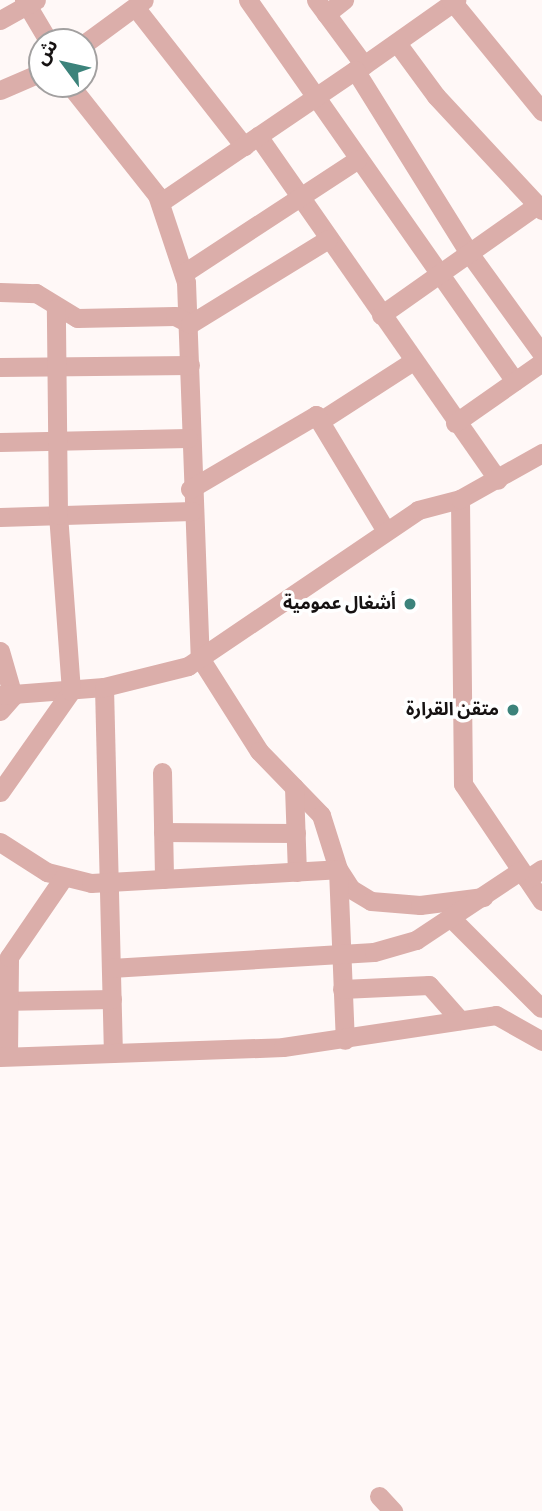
<!DOCTYPE html>
<html>
<head>
<meta charset="utf-8">
<style>
  body { margin:0 }
  #map { position:relative; width:542px; height:1511px; overflow:hidden; background:#fff8f7; font-family:"Source Sans 3","Noto Sans Arabic",sans-serif }
  div>[style] { position:absolute }
  .minor>* { height:19px; margin:-9.5px; padding:0 9.5px; transform-origin:9.5px; border-radius:9.5px; background:#dbaeaa }
  .dots>* { width:19px; height:19px; translate:-50% -50%; box-sizing:border-box; border:4px solid #fff; border-radius:50% }
  span { translate:-50% -50%; white-space:nowrap; text-align:center; line-height:1.15; -webkit-text-stroke:7px #fff; paint-order:stroke }
  .poi-label { font-size:18px; color:#161212; font-weight:700 }
  .right { translate:-100% -50%; text-align:right }
  .north { position:absolute; left:28px; top:28px; width:70px; height:70px; box-sizing:border-box; background:#fff; border:2px solid #a2a0a0; border-radius:50%; rotate:303deg; font-size:19px; font-weight:700; line-height:28px; text-align:center; color:#161212 }
  .north::after { content:''; display:block; margin:auto; width:24px; height:32px; background:#3c837b; clip-path:polygon(50% 0,100% 100%,50% 72%,0 100%) }
</style>
</head>
<body>
<div id="map">
  <div class="minor">
    <div style="left:24px;top:0;width:49px;rotate:59.2deg"></div>
    <div style="left:248px;top:0;width:465px;rotate:55deg"></div>
    <div style="left:316px;top:0;width:81px;rotate:53.6deg"></div>
    <div style="left:364px;top:65px;width:113px;rotate:-35.2deg"></div>
    <div style="left:451px;top:0;width:144px;rotate:50.7deg"></div>
    <div style="left:135px;top:7px;width:177px;rotate:51.9deg"></div>
    <div style="left:326px;top:14px;width:23px;rotate:-38deg"></div>
    <div style="left:0;top:20px;width:41px;rotate:-29.1deg"></div>
    <div style="left:397px;top:43px;width:66px;rotate:53.7deg"></div>
    <div style="left:436px;top:96px;width:156px;rotate:47.1deg"></div>
    <div style="left:84px;top:44px;width:74px;rotate:-36.3deg"></div>
    <div style="left:69px;top:84px;width:142px;rotate:51.6deg"></div>
    <div style="left:157px;top:195px;width:92px;rotate:71.6deg"></div>
    <div style="left:186px;top:282px;width:376px;rotate:87.9deg"></div>
    <div style="left:200px;top:658px;width:110px;rotate:57.6deg"></div>
    <div style="left:259px;top:751px;width:89px;rotate:45.9deg"></div>
    <div style="left:321px;top:815px;width:57px;rotate:72.5deg"></div>
    <div style="left:338px;top:869px;width:24px;rotate:57deg"></div>
    <div style="left:351px;top:889px;width:23px;rotate:31deg"></div>
    <div style="left:371px;top:901px;width:49px;rotate:4.7deg"></div>
    <div style="left:420px;top:905px;width:64px;rotate:-7.2deg"></div>
    <div style="left:0;top:90px;width:46px;rotate:-23.2deg"></div>
    <div style="left:258px;top:136px;width:419px;rotate:55.1deg"></div>
    <div style="left:161px;top:202px;width:235px;rotate:-34.2deg"></div>
    <div style="left:355px;top:70px;width:216px;rotate:58.1deg"></div>
    <div style="left:469px;top:253px;width:125px;rotate:54.1deg"></div>
    <div style="left:184px;top:273px;width:207px;rotate:-33.2deg"></div>
    <div style="left:0;top:292px;width:36px;rotate:2deg"></div>
    <div style="left:36px;top:293px;width:48px;rotate:31.4deg"></div>
    <div style="left:77px;top:318px;width:98px;rotate:-1.2deg"></div>
    <div style="left:175px;top:316px;width:17px;rotate:28deg"></div>
    <div style="left:190px;top:324px;width:162px;rotate:-31.6deg"></div>
    <div style="left:381px;top:315px;width:191px;rotate:-35.2deg"></div>
    <div style="left:0;top:367px;width:190px;rotate:-0.6deg"></div>
    <div style="left:320px;top:421px;width:111px;rotate:-32.8deg"></div>
    <div style="left:455px;top:423px;width:106px;rotate:-35deg"></div>
    <div style="left:0;top:442px;width:188px;rotate:-1.2deg"></div>
    <div style="left:190px;top:489px;width:146px;rotate:-30.4deg"></div>
    <div style="left:316px;top:415px;width:135px;rotate:58.9deg"></div>
    <div style="left:460px;top:499px;width:285px;rotate:89.4deg"></div>
    <div style="left:463px;top:784px;width:141px;rotate:56deg"></div>
    <div style="left:0;top:517px;width:192px;rotate:-1.8deg"></div>
    <div style="left:0;top:651px;width:47px;rotate:73.9deg"></div>
    <div style="left:13px;top:696px;width:20px;rotate:131deg"></div>
    <div style="left:104px;top:687px;width:366px;rotate:88.6deg"></div>
    <div style="left:0;top:695px;width:104px;rotate:-4.4deg"></div>
    <div style="left:104px;top:687px;width:87px;rotate:-14deg"></div>
    <div style="left:188px;top:666px;width:278px;rotate:-34.1deg"></div>
    <div style="left:418px;top:510px;width:43px;rotate:-14.7deg"></div>
    <div style="left:460px;top:499px;width:94px;rotate:-29.3deg"></div>
    <div style="left:162px;top:772px;width:107px;rotate:88.9deg"></div>
    <div style="left:294px;top:787px;width:85px;rotate:88deg"></div>
    <div style="left:0;top:792px;width:123px;rotate:-54.9deg"></div>
    <div style="left:71px;top:691px;width:176px;rotate:-94.2deg"></div>
    <div style="left:58px;top:515px;width:207px;rotate:-90.6deg"></div>
    <div style="left:163px;top:832px;width:133px;rotate:0.4deg"></div>
    <div style="left:0;top:842px;width:56px;rotate:32.6deg"></div>
    <div style="left:47px;top:872px;width:45px;rotate:14deg"></div>
    <div style="left:91px;top:883px;width:247px;rotate:-3.2deg"></div>
    <div style="left:338px;top:869px;width:171px;rotate:87.7deg"></div>
    <div style="left:527px;top:879px;width:18px;rotate:-34deg"></div>
    <div style="left:451px;top:918px;width:127px;rotate:45deg"></div>
    <div style="left:111px;top:968px;width:263px;rotate:-3.5deg"></div>
    <div style="left:374px;top:952px;width:44px;rotate:-15.9deg"></div>
    <div style="left:416px;top:940px;width:125px;rotate:-33.6deg"></div>
    <div style="left:342px;top:989px;width:87px;rotate:-2.6deg"></div>
    <div style="left:429px;top:985px;width:47px;rotate:48.5deg"></div>
    <div style="left:0;top:1001px;width:112px;rotate:-1deg"></div>
    <div style="left:8px;top:1056px;width:99px;rotate:-89.4deg"></div>
    <div style="left:9px;top:957px;width:96px;rotate:-55.6deg"></div>
    <div style="left:0;top:1057px;width:283px;rotate:-2deg"></div>
    <div style="left:283px;top:1047px;width:215px;rotate:-8.5deg"></div>
    <div style="left:496px;top:1015px;width:53px;rotate:29.5deg"></div>
    <div style="left:379px;top:1496px;width:21px;rotate:47deg"></div>
  </div>
  <div class="dots">
    <div style="left:410px;top:604px;background:#3c837b"></div>
    <div style="left:513px;top:710px;background:#3c837b"></div>
  </div>
  <div class="poi-label">
    <span class="right" style="left:396px;top:604px">أشغال عمومية</span>
    <span class="right" style="left:499px;top:710px">متقن القرارة</span>
  </div>
  <div class="north">ش</div>
</div>
</body>
</html>
